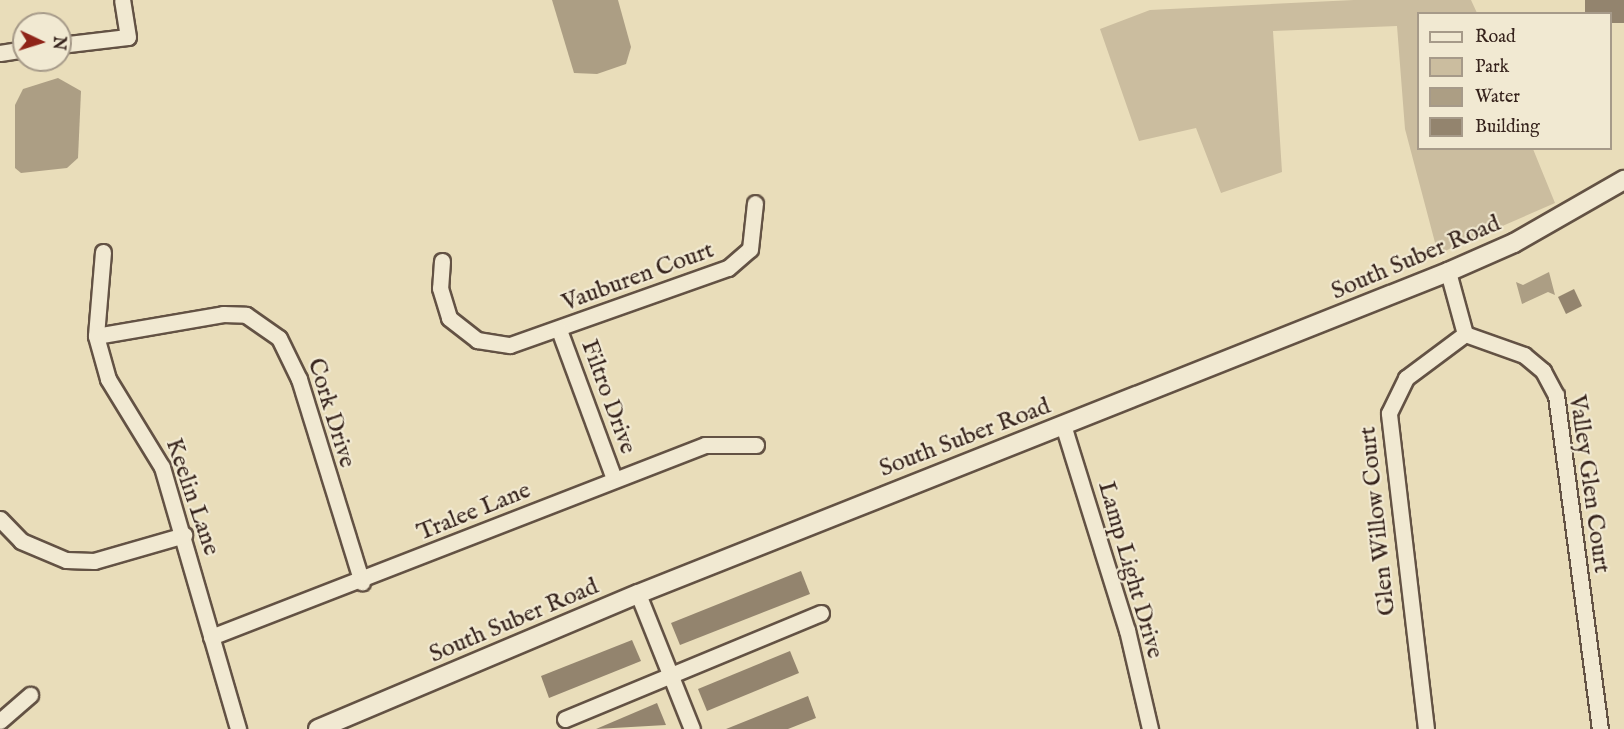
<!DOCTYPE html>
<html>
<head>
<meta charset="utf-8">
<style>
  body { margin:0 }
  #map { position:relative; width:1624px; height:729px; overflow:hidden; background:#e9ddba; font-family:"IM FELL English",serif }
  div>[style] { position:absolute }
  .green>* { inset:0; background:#cbbd9f }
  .water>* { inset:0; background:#ac9e84 }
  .building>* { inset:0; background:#93846e }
  .roads { filter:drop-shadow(2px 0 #635244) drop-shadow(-2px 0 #635244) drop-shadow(0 2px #635244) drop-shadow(0 -2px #635244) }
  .minor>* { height:15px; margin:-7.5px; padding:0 7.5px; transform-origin:7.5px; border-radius:7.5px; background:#f1e9d2 }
  .tertiary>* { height:18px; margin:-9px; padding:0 9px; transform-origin:9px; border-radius:9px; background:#f1e9d2 }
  span { translate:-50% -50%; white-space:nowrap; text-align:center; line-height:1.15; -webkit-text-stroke:4.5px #f1e9d2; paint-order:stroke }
  .street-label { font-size:24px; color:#36231c }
  .legend { position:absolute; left:1417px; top:12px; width:195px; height:138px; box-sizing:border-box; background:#f1e9d2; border:2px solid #a69a89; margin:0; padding:8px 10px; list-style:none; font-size:18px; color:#36231c }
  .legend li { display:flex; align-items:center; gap:12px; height:30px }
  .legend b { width:30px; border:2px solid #a69a89 }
  .north { position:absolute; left:12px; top:12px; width:60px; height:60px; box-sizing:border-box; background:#f1e9d2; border:2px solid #a69a89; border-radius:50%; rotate:94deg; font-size:16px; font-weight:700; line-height:24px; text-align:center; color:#36231c }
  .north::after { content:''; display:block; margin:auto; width:21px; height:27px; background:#8f2418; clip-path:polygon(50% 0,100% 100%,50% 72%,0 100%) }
</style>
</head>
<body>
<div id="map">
  <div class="green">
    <div style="clip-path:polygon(1354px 0,1471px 0,1477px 13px,1418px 14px,1418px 148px,1533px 149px,1555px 203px,1438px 254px,1405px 129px,1397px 26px,1273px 31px,1282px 172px,1221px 193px,1196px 128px,1139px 141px,1100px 29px,1150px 10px)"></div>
  </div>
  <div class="water">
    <div style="clip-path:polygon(552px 0,618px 0,631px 47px,626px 64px,597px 74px,574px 73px)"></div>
    <div style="clip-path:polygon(58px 78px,81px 91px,78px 158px,67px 168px,21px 173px,15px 168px,15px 105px,23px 89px)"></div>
    <div style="clip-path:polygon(1549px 272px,1555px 295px,1548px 292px,1522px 304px,1516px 282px,1523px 285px)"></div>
  </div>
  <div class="building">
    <div style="clip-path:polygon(1585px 0,1624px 0,1624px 23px,1611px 23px,1611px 14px,1585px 14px)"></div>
    <div style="clip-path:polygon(1574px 289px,1582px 306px,1566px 314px,1558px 297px)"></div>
    <div style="clip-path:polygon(801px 571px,810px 594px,680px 645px,671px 623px)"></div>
    <div style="clip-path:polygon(632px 640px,641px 661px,549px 698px,541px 676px)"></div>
    <div style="clip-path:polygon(790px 651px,799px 673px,707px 711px,698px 689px)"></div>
    <div style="clip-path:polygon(808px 696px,816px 718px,788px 729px,726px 729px)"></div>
    <div style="clip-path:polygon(657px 703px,666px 725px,596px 729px)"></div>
  </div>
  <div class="roads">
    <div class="minor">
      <div style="left:60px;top:45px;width:68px;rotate:-6.7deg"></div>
      <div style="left:128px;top:37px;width:37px;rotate:-99deg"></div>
      <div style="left:0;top:53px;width:24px;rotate:-9deg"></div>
      <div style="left:103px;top:252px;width:84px;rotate:94.8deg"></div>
      <div style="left:96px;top:336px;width:45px;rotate:74.4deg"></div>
      <div style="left:108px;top:379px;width:103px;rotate:58.5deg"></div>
      <div style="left:162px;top:467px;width:273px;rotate:73.8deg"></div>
      <div style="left:442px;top:261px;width:27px;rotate:94deg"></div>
      <div style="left:440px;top:288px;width:31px;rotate:73deg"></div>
      <div style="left:449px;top:318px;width:36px;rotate:38deg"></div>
      <div style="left:477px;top:340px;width:33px;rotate:9deg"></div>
      <div style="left:510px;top:345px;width:231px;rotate:-19.5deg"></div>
      <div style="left:728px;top:268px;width:29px;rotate:-41deg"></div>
      <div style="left:750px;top:249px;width:46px;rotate:-83.8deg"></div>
      <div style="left:559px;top:330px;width:159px;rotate:69.7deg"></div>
      <div style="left:1465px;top:334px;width:63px;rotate:19.6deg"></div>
      <div style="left:1524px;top:355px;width:25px;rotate:40deg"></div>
      <div style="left:1543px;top:371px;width:27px;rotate:62deg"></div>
      <div style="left:1556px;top:395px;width:337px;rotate:82.5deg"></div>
      <div style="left:96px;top:336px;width:129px;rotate:-9.8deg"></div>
      <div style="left:223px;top:314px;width:23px;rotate:2deg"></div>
      <div style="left:246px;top:315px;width:40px;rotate:34.9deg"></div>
      <div style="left:279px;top:338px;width:46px;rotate:64deg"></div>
      <div style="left:299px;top:379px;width:213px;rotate:72.8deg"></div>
      <div style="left:1063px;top:425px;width:215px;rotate:72.7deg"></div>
      <div style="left:1127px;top:630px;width:102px;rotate:76.9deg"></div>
      <div style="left:0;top:519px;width:30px;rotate:46deg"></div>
      <div style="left:21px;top:541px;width:49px;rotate:22.9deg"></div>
      <div style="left:66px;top:560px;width:28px;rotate:2deg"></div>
      <div style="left:94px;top:561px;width:94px;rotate:-16.1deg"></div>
      <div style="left:638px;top:594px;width:145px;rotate:68.2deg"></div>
      <div style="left:211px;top:637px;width:530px;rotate:-21.24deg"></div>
      <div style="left:705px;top:445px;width:51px"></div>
      <div style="left:565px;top:719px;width:277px;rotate:-22.5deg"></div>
      <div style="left:0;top:721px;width:40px;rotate:-41deg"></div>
      <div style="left:1426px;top:729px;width:318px;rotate:-96.7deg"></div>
      <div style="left:1389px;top:413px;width:39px;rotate:-64deg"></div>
      <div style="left:1406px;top:378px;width:74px;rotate:-36.7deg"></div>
      <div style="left:1465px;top:334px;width:64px;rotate:-105.3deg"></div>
    </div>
    <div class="tertiary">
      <div style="left:318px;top:729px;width:347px;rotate:-22.9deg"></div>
      <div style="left:638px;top:594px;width:872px;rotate:-21.68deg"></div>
      <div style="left:1448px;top:272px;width:72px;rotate:-23.7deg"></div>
      <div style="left:1514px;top:243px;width:127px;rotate:-29.8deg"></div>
    </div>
  </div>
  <div class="street-label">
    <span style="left:1416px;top:258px;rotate:-23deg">South Suber Road</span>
    <span style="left:638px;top:277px;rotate:-20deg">Vauburen Court</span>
    <span style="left:608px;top:397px;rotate:70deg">Filtro Drive</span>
    <span style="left:331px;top:413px;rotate:73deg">Cork Drive</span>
    <span style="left:965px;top:438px;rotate:-21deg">South Suber Road</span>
    <span style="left:1589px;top:484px;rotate:82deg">Valley Glen Court</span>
    <span style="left:192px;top:497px;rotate:71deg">Keelin Lane</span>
    <span style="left:474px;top:512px;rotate:-22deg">Tralee Lane</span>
    <span style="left:1378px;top:521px;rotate:-96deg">Glen Willow Court</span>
    <span style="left:1130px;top:570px;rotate:74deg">Lamp Light Drive</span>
    <span style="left:514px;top:621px;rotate:-23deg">South Suber Road</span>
  </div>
  <ul class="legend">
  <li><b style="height:8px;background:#f1e9d2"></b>Road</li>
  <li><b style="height:16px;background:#cbbd9f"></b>Park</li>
  <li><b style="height:16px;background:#ac9e84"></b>Water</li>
  <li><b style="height:16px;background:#93846e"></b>Building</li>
  </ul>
  <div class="north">N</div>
</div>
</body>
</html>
